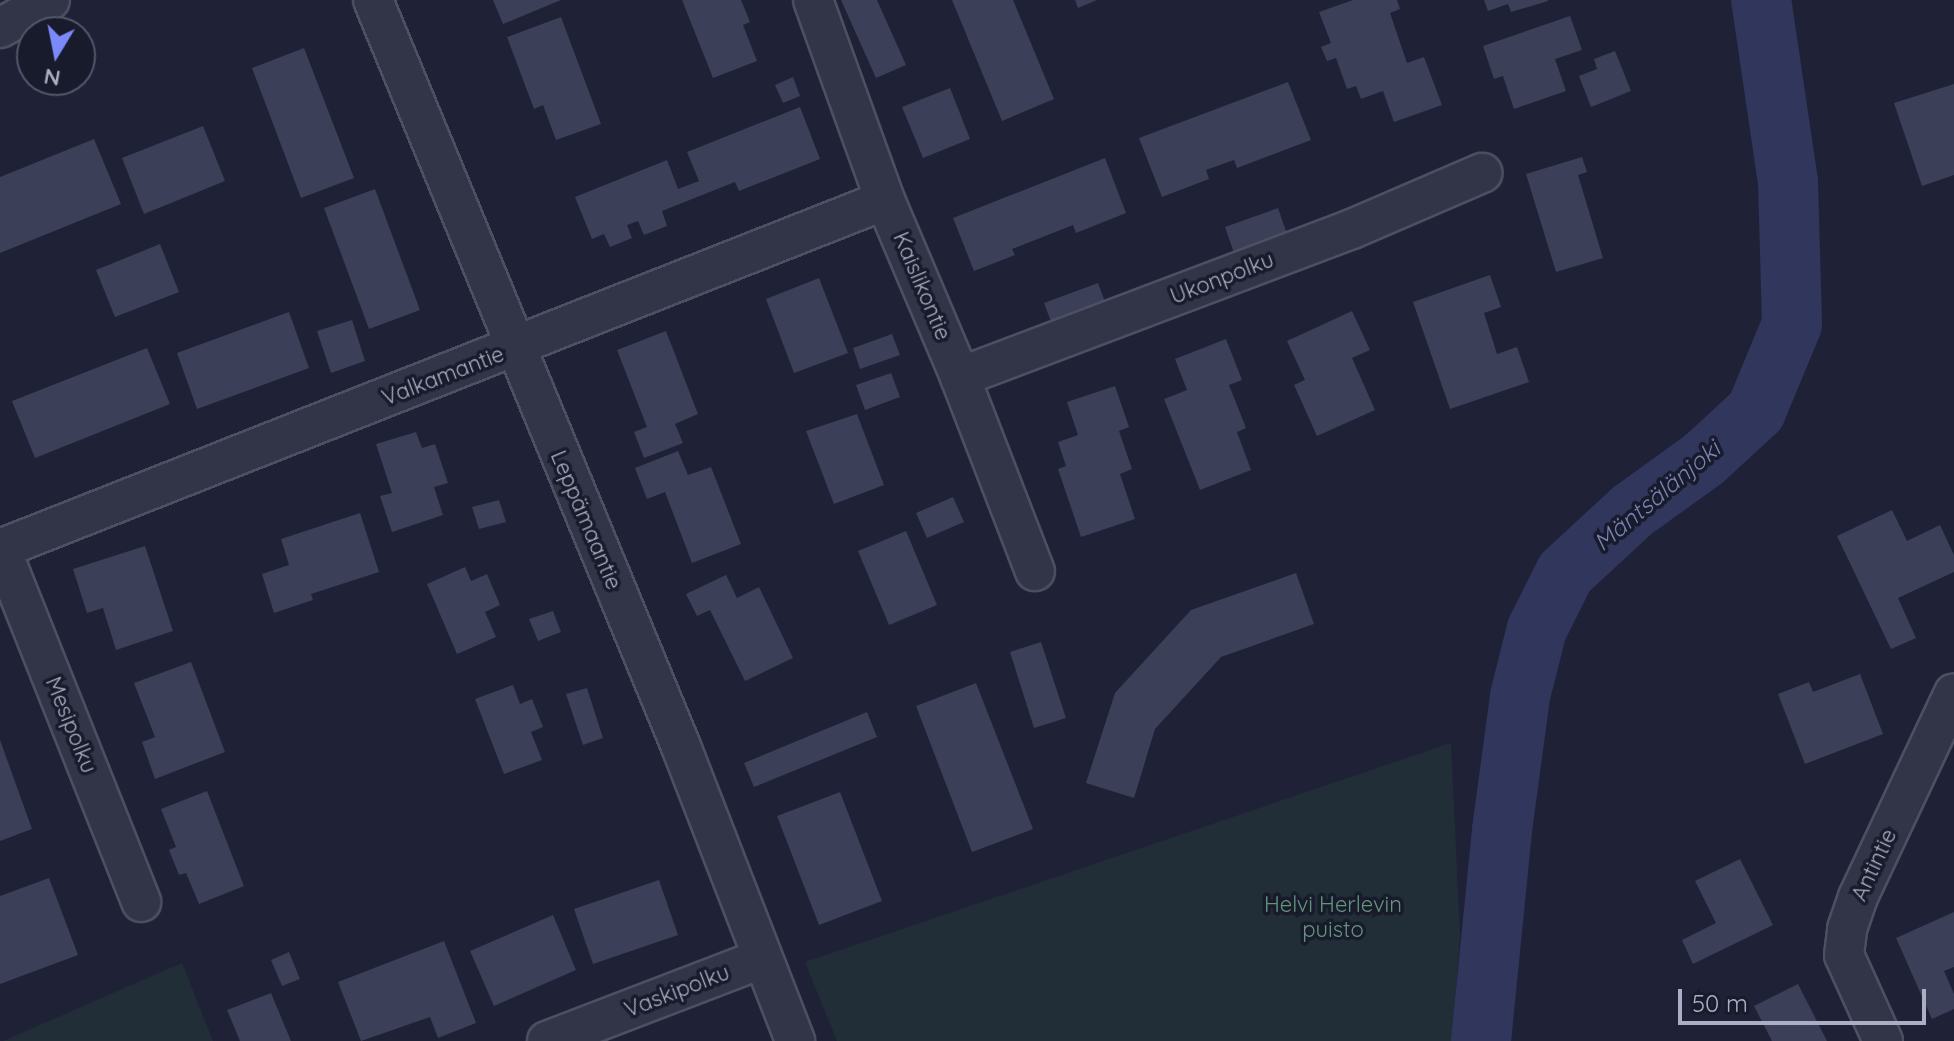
<!DOCTYPE html>
<html>
<head>
<meta charset="utf-8">
<style>
  body { margin:0 }
  #map { position:relative; width:1954px; height:1041px; overflow:hidden; background:#1f2236; font-family:Quicksand,sans-serif }
  div>[style] { position:absolute }
  .green>* { inset:0; background:#212e37 }
  .river>* { height:60px; margin:-30px; padding:0 30px; transform-origin:30px; border-radius:30px; background:#30365c }
  .building>* { inset:0; background:#3b3f57 }
  .roads { filter:drop-shadow(2px 0 #4d4f62) drop-shadow(-2px 0 #4d4f62) drop-shadow(0 2px #4d4f62) drop-shadow(0 -2px #4d4f62) }
  .street>* { height:38px; margin:-19px; padding:0 19px; transform-origin:19px; border-radius:19px; background:#323547 }
  span { translate:-50% -50%; white-space:nowrap; text-align:center; line-height:1.15; -webkit-text-stroke:7px #181b2b; paint-order:stroke }
  .street-label { font-size:22px; color:#acafc4 }
  .park-label { font-size:22px; color:#64947c }
  .water-label { font-size:24px; color:#7b83b2; font-style:italic }
  .north { position:absolute; left:16px; top:16px; width:80px; height:80px; box-sizing:border-box; background:#181b2b; border:2px solid #535668; border-radius:50%; rotate:190deg; font-size:22px; font-weight:700; line-height:32px; text-align:center; color:#acafc4 }
  .north::after { content:''; display:block; margin:auto; width:28px; height:36px; background:#7b89fa; clip-path:polygon(50% 0,100% 100%,50% 72%,0 100%) }
  .scale { position:absolute; left:1678px; top:989px; width:248px; height:36px; box-sizing:border-box; border:4px solid #acafc4; border-top:0; padding-left:10px; font-size:24px; line-height:28px; white-space:nowrap; color:#acafc4; -webkit-text-stroke:6px #181b2b; paint-order:stroke }
</style>
</head>
<body>
<div id="map">
  <div class="green">
    <div style="clip-path:polygon(1451px 743px,1460px 936px,1452px 1041px,837px 1041px,805px 962px)"></div>
    <div style="clip-path:polygon(182px 963px,213px 1041px,3px 1041px)"></div>
  </div>
  <div class="river">
    <div style="left:1481px;top:1041px;width:212px;rotate:-84.3deg"></div>
    <div style="left:1502px;top:830px;width:135px;rotate:-82.3deg"></div>
    <div style="left:1520px;top:696px;width:69px;rotate:-75.8deg"></div>
    <div style="left:1537px;top:629px;width:63px;rotate:-63.4deg"></div>
    <div style="left:1565px;top:573px;width:91px;rotate:-42.8deg"></div>
    <div style="left:1632px;top:511px;width:89px;rotate:-35.8deg"></div>
    <div style="left:1704px;top:459px;width:71px;rotate:-42.7deg"></div>
    <div style="left:1756px;top:411px;width:94px;rotate:-67.5deg"></div>
    <div style="left:1792px;top:324px;width:142px;rotate:-91.6deg"></div>
    <div style="left:1788px;top:182px;width:184px;rotate:-98.4deg"></div>
  </div>
  <div class="building">
    <div style="clip-path:polygon(493px 0,561px 0,503px 24px)"></div>
    <div style="clip-path:polygon(682px 0,741px 0,750px 22px,743px 25px,757px 61px,713px 78px)"></div>
    <div style="clip-path:polygon(841px 0,877px 0,906px 65px,876px 78px)"></div>
    <div style="clip-path:polygon(952px 0,1013px 0,1054px 99px,1002px 121px)"></div>
    <div style="clip-path:polygon(1075px 0,1097px 0,1078px 8px)"></div>
    <div style="clip-path:polygon(1353px 0,1397px 0,1400px 9px,1390px 13px,1407px 63px,1424px 57px,1442px 105px,1394px 122px,1383px 91px,1361px 99px,1356px 86px,1347px 89px,1336px 58px,1327px 61px,1321px 47px,1331px 43px,1319px 12px)"></div>
    <div style="clip-path:polygon(1484px 0,1548px 0,1548px 1px,1511px 12px,1508px 4px,1488px 11px)"></div>
    <div style="clip-path:polygon(1570px 16px,1582px 50px,1555px 59px,1566px 91px,1514px 109px,1503px 76px,1494px 79px,1483px 46px)"></div>
    <div style="clip-path:polygon(561px 17px,601px 124px,556px 140px,543px 105px,534px 109px,507px 37px)"></div>
    <div style="clip-path:polygon(304px 48px,354px 178px,301px 198px,252px 68px)"></div>
    <div style="clip-path:polygon(1615px 51px,1631px 91px,1591px 107px,1579px 76px,1597px 69px,1594px 59px)"></div>
    <div style="clip-path:polygon(793px 77px,800px 96px,783px 103px,775px 85px)"></div>
    <div style="clip-path:polygon(1288px 82px,1311px 140px,1237px 168px,1234px 160px,1206px 170px,1209px 179px,1162px 197px,1139px 138px)"></div>
    <div style="clip-path:polygon(1954px 84px,1954px 175px,1922px 186px,1894px 103px)"></div>
    <div style="clip-path:polygon(950px 88px,970px 139px,923px 158px,902px 107px)"></div>
    <div style="clip-path:polygon(800px 107px,820px 159px,739px 191px,735px 182px,662px 211px,667px 226px,644px 235px,638px 221px,627px 225px,632px 238px,610px 247px,604px 234px,592px 239px,575px 197px,667px 160px,678px 189px,699px 181px,687px 152px)"></div>
    <div style="clip-path:polygon(203px 126px,225px 181px,144px 214px,122px 158px)"></div>
    <div style="clip-path:polygon(94px 139px,121px 204px,0 253px,0 177px)"></div>
    <div style="clip-path:polygon(1582px 157px,1587px 172px,1578px 175px,1603px 258px,1556px 272px,1526px 174px)"></div>
    <div style="clip-path:polygon(1105px 158px,1126px 213px,1076px 233px,1073px 225px,1012px 249px,1015px 255px,974px 271px,953px 218px)"></div>
    <div style="clip-path:polygon(375px 189px,420px 310px,369px 329px,324px 208px)"></div>
    <div style="clip-path:polygon(1278px 208px,1287px 234px,1234px 253px,1225px 227px)"></div>
    <div style="clip-path:polygon(160px 244px,179px 292px,115px 317px,96px 270px)"></div>
    <div style="clip-path:polygon(1490px 275px,1501px 307px,1484px 313px,1497px 354px,1517px 347px,1529px 382px,1450px 409px,1413px 302px)"></div>
    <div style="clip-path:polygon(819px 278px,848px 353px,794px 373px,766px 299px)"></div>
    <div style="clip-path:polygon(1098px 283px,1107px 307px,1053px 327px,1044px 303px)"></div>
    <div style="clip-path:polygon(1352px 311px,1370px 350px,1352px 358px,1375px 410px,1317px 436px,1294px 385px,1305px 380px,1287px 341px)"></div>
    <div style="clip-path:polygon(289px 312px,309px 368px,197px 409px,177px 353px)"></div>
    <div style="clip-path:polygon(352px 320px,365px 361px,331px 373px,317px 331px)"></div>
    <div style="clip-path:polygon(666px 331px,698px 414px,675px 424px,683px 443px,644px 458px,634px 432px,647px 427px,617px 350px)"></div>
    <div style="clip-path:polygon(892px 334px,900px 355px,860px 369px,853px 348px)"></div>
    <div style="clip-path:polygon(1226px 339px,1242px 380px,1229px 385px,1246px 428px,1237px 432px,1251px 470px,1200px 490px,1164px 399px,1187px 390px,1175px 359px)"></div>
    <div style="clip-path:polygon(147px 348px,170px 404px,35px 458px,12px 401px)"></div>
    <div style="clip-path:polygon(891px 373px,900px 397px,865px 410px,856px 385px)"></div>
    <div style="clip-path:polygon(1115px 386px,1129px 427px,1119px 431px,1132px 469px,1120px 474px,1135px 519px,1081px 537px,1058px 469px,1066px 466px,1058px 442px,1078px 435px,1067px 402px)"></div>
    <div style="clip-path:polygon(857px 414px,884px 485px,834px 504px,806px 431px)"></div>
    <div style="clip-path:polygon(416px 432px,422px 448px,435px 444px,448px 483px,434px 487px,443px 515px,392px 532px,380px 496px,392px 493px,376px 444px)"></div>
    <div style="clip-path:polygon(678px 451px,688px 475px,711px 467px,741px 544px,692px 563px,665px 492px,647px 499px,635px 468px)"></div>
    <div style="clip-path:polygon(953px 497px,964px 522px,927px 538px,916px 513px)"></div>
    <div style="clip-path:polygon(499px 500px,506px 522px,479px 529px,472px 507px)"></div>
    <div style="clip-path:polygon(1892px 510px,1907px 541px,1940px 525px,1954px 555px,1954px 572px,1898px 598px,1916px 638px,1891px 649px,1837px 536px)"></div>
    <div style="clip-path:polygon(360px 513px,379px 572px,311px 594px,313px 600px,274px 613px,262px 574px,289px 565px,281px 539px)"></div>
    <div style="clip-path:polygon(906px 531px,937px 605px,889px 625px,858px 551px)"></div>
    <div style="clip-path:polygon(145px 546px,173px 631px,116px 650px,103px 608px,87px 613px,73px 569px)"></div>
    <div style="clip-path:polygon(465px 567px,471px 581px,487px 574px,500px 605px,485px 612px,496px 637px,457px 654px,427px 584px)"></div>
    <div style="clip-path:polygon(1296px 573px,1314px 624px,1221px 657px,1155px 729px,1134px 798px,1086px 783px,1115px 693px,1191px 610px)"></div>
    <div style="clip-path:polygon(726px 575px,737px 598px,759px 587px,793px 658px,745px 681px,710px 610px,697px 616px,686px 594px)"></div>
    <div style="clip-path:polygon(553px 611px,561px 632px,538px 641px,529px 619px)"></div>
    <div style="clip-path:polygon(1041px 642px,1066px 718px,1034px 728px,1010px 652px)"></div>
    <div style="clip-path:polygon(191px 662px,225px 752px,155px 779px,142px 742px,155px 737px,134px 683px)"></div>
    <div style="clip-path:polygon(1860px 674px,1883px 734px,1805px 764px,1778px 694px,1809px 682px,1813px 692px)"></div>
    <div style="clip-path:polygon(976px 683px,1033px 829px,972px 852px,916px 706px)"></div>
    <div style="clip-path:polygon(513px 685px,520px 704px,532px 699px,543px 727px,531px 732px,542px 760px,504px 774px,475px 699px)"></div>
    <div style="clip-path:polygon(587px 688px,603px 738px,583px 745px,566px 694px)"></div>
    <div style="clip-path:polygon(867px 712px,877px 737px,754px 787px,744px 763px)"></div>
    <div style="clip-path:polygon(0 740px,32px 829px,0 841px)"></div>
    <div style="clip-path:polygon(207px 791px,244px 886px,199px 904px,186px 873px,179px 875px,169px 850px,176px 847px,161px 809px)"></div>
    <div style="clip-path:polygon(840px 792px,882px 901px,819px 925px,777px 816px)"></div>
    <div style="clip-path:polygon(1740px 859px,1773px 925px,1693px 964px,1682px 940px,1716px 923px,1695px 881px)"></div>
    <div style="clip-path:polygon(49px 878px,78px 955px,0 984px,0 896px)"></div>
    <div style="clip-path:polygon(659px 880px,678px 935px,593px 964px,574px 909px)"></div>
    <div style="clip-path:polygon(1954px 912px,1954px 967px,1944px 971px,1954px 994px,1954px 1009px,1932px 1019px,1896px 938px)"></div>
    <div style="clip-path:polygon(553px 915px,576px 970px,494px 1006px,470px 951px)"></div>
    <div style="clip-path:polygon(444px 941px,476px 1023px,438px 1038px,430px 1017px,361px 1041px,338px 982px)"></div>
    <div style="clip-path:polygon(289px 952px,300px 979px,282px 986px,271px 960px)"></div>
    <div style="clip-path:polygon(1798px 984px,1827px 1041px,1772px 1041px,1754px 1006px)"></div>
    <div style="clip-path:polygon(271px 993px,291px 1041px,240px 1041px,227px 1010px)"></div>
  </div>
  <div class="roads">
    <div class="street">
      <div style="left:373px;top:0;width:810px;rotate:67.58deg"></div>
      <div style="left:682px;top:749px;width:313px;rotate:68.8deg"></div>
      <div style="left:813px;top:0;width:213px;rotate:70.2deg"></div>
      <div style="left:885px;top:200px;width:192px;rotate:67deg"></div>
      <div style="left:960px;top:377px;width:208px;rotate:68.9deg"></div>
      <div style="left:0;top:28px;width:57px;rotate:-29.2deg"></div>
      <div style="left:960px;top:377px;width:419px;rotate:-20.7deg"></div>
      <div style="left:1352px;top:229px;width:142px;rotate:-23.3deg"></div>
      <div style="left:0;top:547px;width:382px;rotate:68.3deg"></div>
      <div style="left:0;top:549px;width:951px;rotate:-21.52deg"></div>
      <div style="left:547px;top:1041px;width:231px;rotate:-21deg"></div>
      <div style="left:1883px;top:1041px;width:94px;rotate:-114.4deg"></div>
      <div style="left:1844px;top:955px;width:26px;rotate:-83deg"></div>
      <div style="left:1847px;top:929px;width:34px;rotate:-71deg"></div>
      <div style="left:1858px;top:897px;width:225px;rotate:-64.8deg"></div>
    </div>
  </div>
  <div class="street-label">
    <span style="left:1222px;top:278px;rotate:-21deg">Ukonpolku</span>
    <span style="left:922px;top:286px;rotate:67deg">Kaislikontie</span>
    <span style="left:443px;top:376px;rotate:-21deg">Valkamantie</span>
    <span style="left:586px;top:520px;rotate:67deg">Leppämaantie</span>
    <span style="left:71px;top:725px;rotate:68deg">Mesipolku</span>
    <span style="left:1874px;top:865px;rotate:-65deg">Antintie</span>
    <span style="left:677px;top:991px;rotate:-21deg">Vaskipolku</span>
  </div>
  <div class="park-label">
    <span style="left:1333px;top:917px">Helvi Herlevin<br>puisto</span>
  </div>
  <div class="water-label">
    <span style="left:1657px;top:496px;rotate:-40deg">Mäntsälänjoki</span>
  </div>
  <div class="north">N</div>
  <div class="scale">50 m</div>
</div>
</body>
</html>
